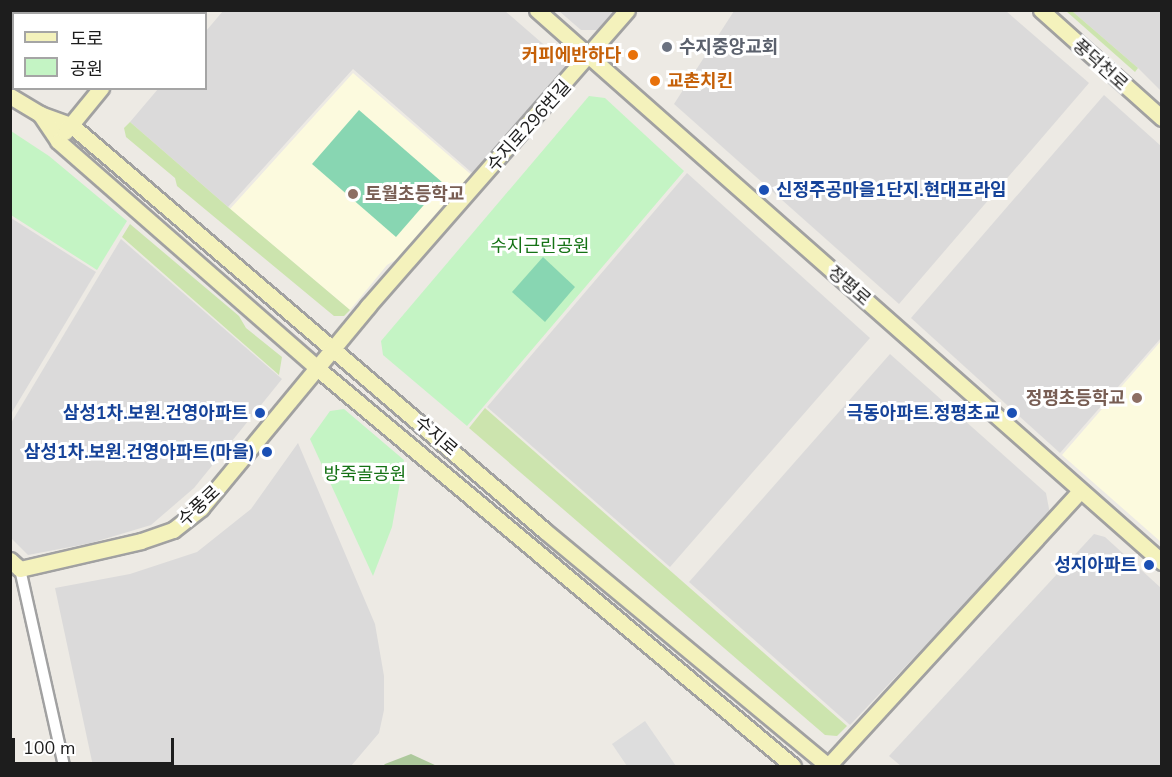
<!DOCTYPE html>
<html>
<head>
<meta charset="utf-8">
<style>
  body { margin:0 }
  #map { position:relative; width:1172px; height:777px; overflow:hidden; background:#edeae4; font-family:"Nunito Sans","Noto Sans KR",sans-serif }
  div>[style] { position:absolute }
  .residential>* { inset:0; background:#dbdada }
  .education>* { inset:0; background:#fcfade }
  .grass>* { inset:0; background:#cce4ae }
  .forest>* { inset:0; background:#adc99c }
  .park>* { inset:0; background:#c4f4c4 }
  .pitch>* { inset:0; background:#88d6b2 }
  .parking>* { inset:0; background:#ddd }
  .roads { filter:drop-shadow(2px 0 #a1a1a1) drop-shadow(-2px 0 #a1a1a1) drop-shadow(0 2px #a1a1a1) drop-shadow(0 -2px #a1a1a1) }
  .street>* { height:10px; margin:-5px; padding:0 5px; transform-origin:5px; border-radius:5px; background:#fff }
  .secondary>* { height:15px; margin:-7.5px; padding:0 7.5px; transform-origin:7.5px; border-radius:7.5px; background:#f4f2bc }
  .dots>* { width:16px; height:16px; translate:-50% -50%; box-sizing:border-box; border:3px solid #fff; border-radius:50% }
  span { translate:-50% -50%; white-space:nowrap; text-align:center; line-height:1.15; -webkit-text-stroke:6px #fff; paint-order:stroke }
  .worship-label { font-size:18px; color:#5b616d; font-weight:700 }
  .left { translate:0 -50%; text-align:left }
  .food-label { font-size:18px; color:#c56008; font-weight:700 }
  .right { translate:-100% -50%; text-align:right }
  .street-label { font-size:18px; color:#1d1d1d }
  .transit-label { font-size:18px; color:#164399; font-weight:700 }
  .education-label { font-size:18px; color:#785e54; font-weight:700 }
  .park-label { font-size:18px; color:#157215 }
  .frame { position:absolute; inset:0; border:12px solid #1d1d1d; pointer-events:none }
  .legend { position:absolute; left:12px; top:12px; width:195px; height:78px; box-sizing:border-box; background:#fff; border:2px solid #a5a5a5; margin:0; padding:8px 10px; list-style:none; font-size:18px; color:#1d1d1d }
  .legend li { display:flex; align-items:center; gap:12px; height:30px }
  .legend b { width:30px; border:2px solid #a5a5a5 }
  .scale { position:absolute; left:12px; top:738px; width:162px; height:27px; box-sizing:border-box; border:3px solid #1d1d1d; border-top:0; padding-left:8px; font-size:18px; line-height:21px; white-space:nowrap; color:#1d1d1d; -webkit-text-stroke:4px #fff; paint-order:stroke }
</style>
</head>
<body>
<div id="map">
  <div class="residential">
    <div style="clip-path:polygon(11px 11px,153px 11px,14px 14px,13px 45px)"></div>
    <div style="clip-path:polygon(223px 11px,505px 11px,565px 63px,566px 76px,478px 178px,353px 69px,228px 207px,130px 122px,158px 89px,206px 88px,206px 31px)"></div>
    <div style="clip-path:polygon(559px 11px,614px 11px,597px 30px,581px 30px)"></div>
    <div style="clip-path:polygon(734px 11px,1006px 11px,1089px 83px,899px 304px,674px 104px)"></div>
    <div style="clip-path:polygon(1072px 11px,1161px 11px,1161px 91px,1138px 68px)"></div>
    <div style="clip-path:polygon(1104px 95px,1161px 146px,1161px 338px,1060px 453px,911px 318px)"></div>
    <div style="clip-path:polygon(687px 173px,870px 338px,670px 567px,487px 407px)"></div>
    <div style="clip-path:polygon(11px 218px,96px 272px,11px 414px)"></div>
    <div style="clip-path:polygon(121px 239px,282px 379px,194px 488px,151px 525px,91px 543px,28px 555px,11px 538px,11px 423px)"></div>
    <div style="clip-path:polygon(890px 354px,1046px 493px,1050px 514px,850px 725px,689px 582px)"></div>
    <div style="clip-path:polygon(298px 443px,375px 624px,384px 676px,384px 710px,379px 733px,351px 766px,93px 766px,55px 588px,130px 574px,197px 552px,251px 509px)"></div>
    <div style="clip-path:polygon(1094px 534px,1105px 537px,1161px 588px,1161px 766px,901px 766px,889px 756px)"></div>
  </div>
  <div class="education">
    <div style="clip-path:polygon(353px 73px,475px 178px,409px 252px,387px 265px,350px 310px,230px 209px)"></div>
    <div style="clip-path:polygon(1161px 341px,1161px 542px,1062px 455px)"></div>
  </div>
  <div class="grass">
    <div style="clip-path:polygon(1066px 11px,1072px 11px,1138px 68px,1135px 72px)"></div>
    <div style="clip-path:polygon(130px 122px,228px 207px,350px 310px,344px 316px,334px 316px,177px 186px,175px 178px,126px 137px,124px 128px)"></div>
    <div style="clip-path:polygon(130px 224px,239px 316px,246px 328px,282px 357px,279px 375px,122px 237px)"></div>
    <div style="clip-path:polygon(485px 408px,847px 726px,837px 736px,825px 735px,469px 428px)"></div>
  </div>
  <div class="forest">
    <div style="clip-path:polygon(411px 754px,437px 766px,383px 766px,385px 764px)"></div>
  </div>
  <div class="park">
    <div style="clip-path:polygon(589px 96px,605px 98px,684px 171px,467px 426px,383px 355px,381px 341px)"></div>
    <div style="clip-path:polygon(11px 131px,49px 156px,127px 221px,97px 270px,11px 215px)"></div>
    <div style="clip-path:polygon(344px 409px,404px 460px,392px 527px,373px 576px,310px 439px,330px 411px)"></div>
  </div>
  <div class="pitch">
    <div style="clip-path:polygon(359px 110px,443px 183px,396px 237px,312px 164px)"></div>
    <div style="clip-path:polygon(543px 257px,575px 287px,545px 322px,512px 292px)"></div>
  </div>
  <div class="parking">
    <div style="clip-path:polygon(645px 721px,676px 766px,627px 766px,612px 744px)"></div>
  </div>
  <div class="roads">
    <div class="street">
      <div style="left:20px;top:569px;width:202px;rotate:77.4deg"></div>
    </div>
    <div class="secondary">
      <div style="left:537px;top:10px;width:834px;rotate:41.45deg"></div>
      <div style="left:1041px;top:10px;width:162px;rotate:41.8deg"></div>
      <div style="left:167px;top:14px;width:5px;rotate:-53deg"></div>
      <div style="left:10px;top:96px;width:35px;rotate:31deg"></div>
      <div style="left:40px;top:114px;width:33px;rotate:20deg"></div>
      <div style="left:71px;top:125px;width:624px;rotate:40.58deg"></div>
      <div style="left:545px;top:531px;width:368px;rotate:39.7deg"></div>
      <div style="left:40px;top:114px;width:32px;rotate:56deg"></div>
      <div style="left:58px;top:141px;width:346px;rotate:41.2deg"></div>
      <div style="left:318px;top:369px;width:619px;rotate:39.89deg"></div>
      <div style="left:65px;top:132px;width:57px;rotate:-50.7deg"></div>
      <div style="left:10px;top:560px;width:13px;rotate:42deg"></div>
      <div style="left:20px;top:569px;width:124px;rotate:-13deg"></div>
      <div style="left:141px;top:541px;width:34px;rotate:-19deg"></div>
      <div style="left:173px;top:530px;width:36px;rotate:-38deg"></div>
      <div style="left:201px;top:508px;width:262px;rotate:-50.4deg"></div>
      <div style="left:368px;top:306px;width:393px;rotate:-48.8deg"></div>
      <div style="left:828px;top:766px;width:372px;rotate:-47.5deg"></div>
    </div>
  </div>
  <div class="dots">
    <div style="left:667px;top:47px;background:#6b7280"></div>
    <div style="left:633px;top:55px;background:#e8710a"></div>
    <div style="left:655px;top:81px;background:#e8710a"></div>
    <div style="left:764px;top:190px;background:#1a4fb4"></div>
    <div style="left:353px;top:194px;background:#8d6e63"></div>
    <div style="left:1137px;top:398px;background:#8d6e63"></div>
    <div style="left:260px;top:413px;background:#1a4fb4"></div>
    <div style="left:1012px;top:413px;background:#1a4fb4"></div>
    <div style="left:267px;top:452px;background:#1a4fb4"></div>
    <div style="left:1149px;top:565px;background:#1a4fb4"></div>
  </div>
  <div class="worship-label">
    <span class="left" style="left:679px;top:47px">수지중앙교회</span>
  </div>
  <div class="food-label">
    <span class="right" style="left:621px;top:55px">커피에반하다</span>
    <span class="left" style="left:667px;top:81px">교촌치킨</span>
  </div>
  <div class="street-label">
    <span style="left:1100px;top:65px;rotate:42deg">풍덕천로</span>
    <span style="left:529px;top:126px;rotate:-48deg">수지로296번길</span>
    <span style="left:849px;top:286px;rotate:41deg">정평로</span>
    <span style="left:436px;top:436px;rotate:41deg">수지로</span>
    <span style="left:199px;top:506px;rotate:-43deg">수풍로</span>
  </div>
  <div class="transit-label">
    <span class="left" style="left:776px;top:190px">신정주공마을1단지.현대프라임</span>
    <span class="right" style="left:248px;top:413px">삼성1차.보원.건영아파트</span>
    <span class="right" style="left:1000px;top:413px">극동아파트.정평초교</span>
    <span class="right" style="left:255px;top:452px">삼성1차.보원.건영아파트(마을)</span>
    <span class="right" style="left:1137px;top:565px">성지아파트</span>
  </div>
  <div class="education-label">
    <span class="left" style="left:365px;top:194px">토월초등학교</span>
    <span class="right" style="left:1125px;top:398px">정평초등학교</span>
  </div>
  <div class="park-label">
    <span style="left:540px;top:246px">수지근린공원</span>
    <span style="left:365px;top:474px">방죽골공원</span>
  </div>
  <div class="frame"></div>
  <ul class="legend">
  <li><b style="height:8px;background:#f4f2bc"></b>도로</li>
  <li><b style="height:16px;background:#c4f4c4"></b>공원</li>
  </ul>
  <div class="scale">100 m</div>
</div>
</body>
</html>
